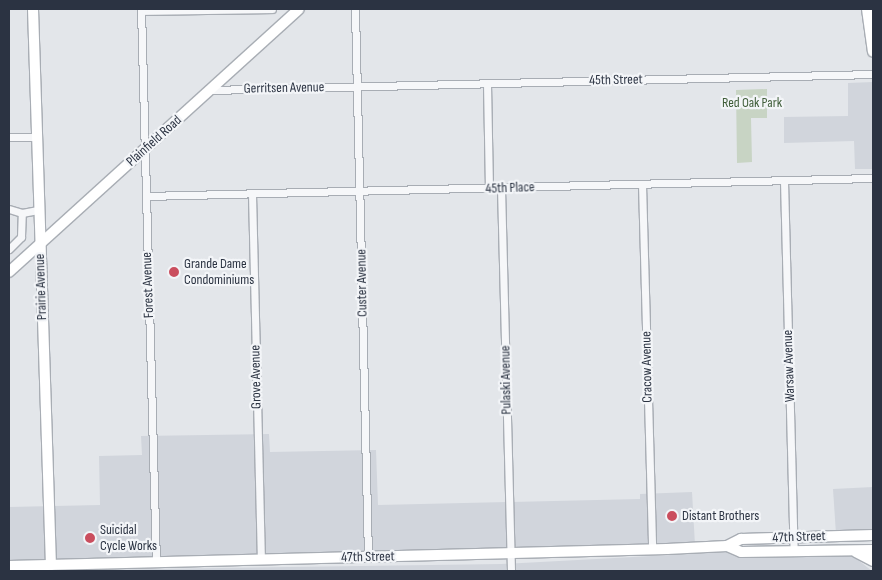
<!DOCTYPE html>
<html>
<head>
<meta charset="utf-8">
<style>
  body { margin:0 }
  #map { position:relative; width:882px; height:580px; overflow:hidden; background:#e3e6ea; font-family:"Sofia Sans Condensed",sans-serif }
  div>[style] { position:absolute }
  .built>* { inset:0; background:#d1d5dc }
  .green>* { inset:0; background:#c8d4c4 }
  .roads { filter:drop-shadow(1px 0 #a8adb4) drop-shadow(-1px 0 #a8adb4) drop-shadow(0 1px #a8adb4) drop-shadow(0 -1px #a8adb4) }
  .street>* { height:7px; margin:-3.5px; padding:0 3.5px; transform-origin:3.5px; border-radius:3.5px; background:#f6f7f9 }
  .secondary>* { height:10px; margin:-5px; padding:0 5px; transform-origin:5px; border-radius:5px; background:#fff }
  .dots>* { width:14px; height:14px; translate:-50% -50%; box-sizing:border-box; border:2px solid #f3f5f8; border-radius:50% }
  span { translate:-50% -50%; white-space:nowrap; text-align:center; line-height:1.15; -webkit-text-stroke:4.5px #f3f5f8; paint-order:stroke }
  .street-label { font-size:14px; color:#2b3342 }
  .park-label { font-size:14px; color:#3f5d39 }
  .poi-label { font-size:14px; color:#2b3342 }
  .left { translate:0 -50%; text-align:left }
  .frame { position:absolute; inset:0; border:10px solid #2b3342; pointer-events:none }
</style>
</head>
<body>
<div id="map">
  <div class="built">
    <div style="clip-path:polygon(873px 82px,873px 169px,855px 169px,854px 141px,784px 143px,784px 117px,848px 116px,848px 83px)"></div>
    <div style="clip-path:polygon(269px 434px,270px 452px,376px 450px,378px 505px,507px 502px,508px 551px,9px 562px,9px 507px,100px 505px,99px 456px,142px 455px,141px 436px)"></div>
    <div style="clip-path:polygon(873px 487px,873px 533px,836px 534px,833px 489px)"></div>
    <div style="clip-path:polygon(692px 492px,695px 545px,512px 550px,511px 502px,640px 499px,640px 494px)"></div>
    <div style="clip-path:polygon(726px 552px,853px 556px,872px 571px,9px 571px,501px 564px)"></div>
  </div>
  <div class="green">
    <div style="clip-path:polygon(767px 89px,767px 118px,751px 118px,752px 162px,737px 163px,736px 90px)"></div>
  </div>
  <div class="roads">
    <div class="street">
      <div style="left:141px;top:9px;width:553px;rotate:88.45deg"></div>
      <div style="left:355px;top:9px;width:548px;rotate:88.64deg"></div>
      <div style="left:141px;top:11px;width:131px;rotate:-0.9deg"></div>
      <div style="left:487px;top:84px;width:104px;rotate:88.9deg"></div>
      <div style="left:210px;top:90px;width:663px;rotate:-1.38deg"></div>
      <div style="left:9px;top:137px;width:27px"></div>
      <div style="left:784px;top:181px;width:370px;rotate:88.5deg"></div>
      <div style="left:642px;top:184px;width:365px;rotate:88.4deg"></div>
      <div style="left:501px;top:188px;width:383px;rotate:88.5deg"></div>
      <div style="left:252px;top:194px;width:365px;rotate:88.6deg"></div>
      <div style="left:146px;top:196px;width:727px;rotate:-1.42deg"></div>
      <div style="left:9px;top:209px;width:14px;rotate:17deg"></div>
      <div style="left:22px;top:213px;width:16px;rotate:-11deg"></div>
      <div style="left:9px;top:249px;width:17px;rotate:-45deg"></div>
      <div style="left:21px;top:237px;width:24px;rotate:-88deg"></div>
    </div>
    <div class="secondary">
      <div style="left:33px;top:9px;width:556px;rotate:88.15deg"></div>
      <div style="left:867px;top:9px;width:43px;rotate:82.1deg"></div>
      <div style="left:9px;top:272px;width:391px;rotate:-42.2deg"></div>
      <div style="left:727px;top:546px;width:15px;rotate:23deg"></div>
      <div style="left:741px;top:552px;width:132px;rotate:-0.9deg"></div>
      <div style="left:856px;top:552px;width:19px;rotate:28deg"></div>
      <div style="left:9px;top:566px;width:658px;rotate:-1.48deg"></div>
      <div style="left:667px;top:549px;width:60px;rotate:-2.9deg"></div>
      <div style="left:727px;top:546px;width:16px;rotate:-27deg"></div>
      <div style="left:741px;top:539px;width:132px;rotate:-1.7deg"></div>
    </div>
  </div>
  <div class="dots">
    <div style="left:174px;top:272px;background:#ca4e5e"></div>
    <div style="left:672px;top:516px;background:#ca4e5e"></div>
    <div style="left:90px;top:538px;background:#ca4e5e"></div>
  </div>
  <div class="street-label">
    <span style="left:616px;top:80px;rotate:-1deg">45th Street</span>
    <span style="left:284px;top:88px;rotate:-1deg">Gerritsen Avenue</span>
    <span style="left:154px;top:141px;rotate:-42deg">Plainfield Road</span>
    <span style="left:510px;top:188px;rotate:-2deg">45th Place</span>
    <span style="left:362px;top:283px;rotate:-91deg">Custer Avenue</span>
    <span style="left:148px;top:285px;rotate:-92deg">Forest Avenue</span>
    <span style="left:41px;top:287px;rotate:-92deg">Prairie Avenue</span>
    <span style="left:789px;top:366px;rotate:-92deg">Warsaw Avenue</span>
    <span style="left:647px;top:367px;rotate:-91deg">Cracow Avenue</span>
    <span style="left:256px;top:377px;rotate:-91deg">Grove Avenue</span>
    <span style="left:506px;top:380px;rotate:-91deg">Pulaski Avenue</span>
    <span style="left:799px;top:537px;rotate:-2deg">47th Street</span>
    <span style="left:368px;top:557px;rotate:-1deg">47th Street</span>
  </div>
  <div class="park-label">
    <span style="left:752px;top:103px">Red Oak Park</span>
  </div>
  <div class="poi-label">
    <span class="left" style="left:184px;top:272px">Grande Dame<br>Condominiums</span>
    <span class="left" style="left:682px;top:516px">Distant Brothers</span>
    <span class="left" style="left:100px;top:538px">Suicidal<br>Cycle Works</span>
  </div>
  <div class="frame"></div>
</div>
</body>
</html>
